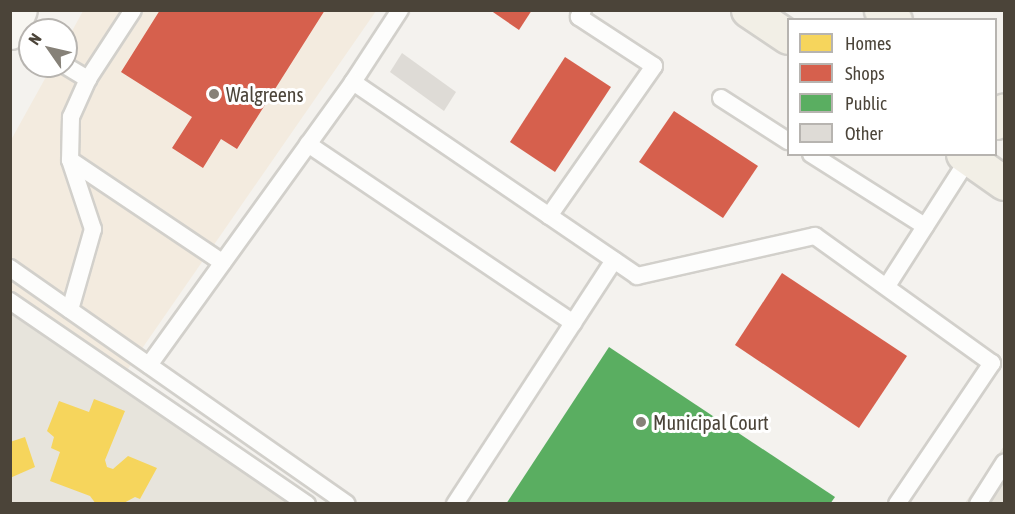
<!DOCTYPE html>
<html>
<head>
<meta charset="utf-8">
<style>
  body { margin:0 }
  #map { position:relative; width:1015px; height:514px; overflow:hidden; background:#f4f2ee; font-family:"Asap Condensed",sans-serif }
  div>[style] { position:absolute }
  .residential>* { inset:0; background:#e7e4dc }
  .commercial>* { inset:0; background:#f3ebdf }
  .homes>* { inset:0; background:#f6d55c }
  .shops>* { inset:0; background:#d6604d }
  .public>* { inset:0; background:#5aae61 }
  .building>* { inset:0; background:#dedbd6 }
  .roads { filter:drop-shadow(2px 0 #d2d0cb) drop-shadow(-2px 0 #d2d0cb) drop-shadow(0 2px #d2d0cb) drop-shadow(0 -2px #d2d0cb) }
  .service>* { height:16px; margin:-8px; padding:0 8px; transform-origin:8px; border-radius:8px; background:#fdfdfc }
  .secondary>* { height:33px; margin:-16.5px; padding:0 16.5px; transform-origin:16.5px; border-radius:16.5px; background:#f7f6f1 }
  .primary>* { height:33px; margin:-16.5px; padding:0 16.5px; transform-origin:16.5px; border-radius:16.5px; background:#f2efe6 }
  .dots>* { width:16px; height:16px; translate:-50% -50%; box-sizing:border-box; border:3px solid #fff; border-radius:50% }
  span { translate:-50% -50%; white-space:nowrap; text-align:center; line-height:1.15; -webkit-text-stroke:6px #fff; paint-order:stroke }
  .poi-label { font-size:20px; color:#4b4439 }
  .left { translate:0 -50%; text-align:left }
  .frame { position:absolute; inset:0; border:12px solid #4b4439; pointer-events:none }
  .legend { position:absolute; left:787px; top:18px; width:210px; height:138px; box-sizing:border-box; background:#fff; border:2px solid #b7b4b0; margin:0; padding:8px 10px; list-style:none; font-size:18px; color:#4b4439 }
  .legend li { display:flex; align-items:center; gap:12px; height:30px }
  .legend b { width:30px; border:2px solid #b7b4b0 }
  .north { position:absolute; left:18px; top:18px; width:60px; height:60px; box-sizing:border-box; background:#fff; border:2px solid #b7b4b0; border-radius:50%; rotate:304deg; font-size:16px; font-weight:700; line-height:24px; text-align:center; color:#4b4439 }
  .north::after { content:''; display:block; margin:auto; width:21px; height:27px; background:#868178; clip-path:polygon(50% 0,100% 100%,50% 72%,0 100%) }
</style>
</head>
<body>
<div id="map">
  <div class="residential">
    <div style="clip-path:polygon(10px 297px,296px 503px,11px 503px)"></div>
    <div style="clip-path:polygon(1004px 446px,1004px 503px,965px 503px)"></div>
  </div>
  <div class="commercial">
    <div style="clip-path:polygon(83px 11px,376px 11px,123px 376px,11px 297px,11px 140px,52px 66px,66px 66px,66px 42px)"></div>
  </div>
  <div class="homes">
    <div style="clip-path:polygon(94px 399px,125px 411px,105px 460px,107px 467px,113px 469px,128px 456px,157px 468px,140px 499px,135px 497px,122px 504px,96px 504px,90px 496px,50px 481px,60px 452px,51px 448px,54px 437px,47px 431px,59px 401px,89px 412px)"></div>
    <div style="clip-path:polygon(25px 437px,35px 467px,10px 478px,10px 442px)"></div>
  </div>
  <div class="shops">
    <div style="clip-path:polygon(160px 10px,325px 10px,237px 149px,221px 139px,203px 168px,172px 148px,192px 117px,121px 72px)"></div>
    <div style="clip-path:polygon(490px 10px,532px 10px,519px 30px)"></div>
    <div style="clip-path:polygon(565px 57px,611px 87px,555px 172px,510px 142px)"></div>
    <div style="clip-path:polygon(674px 111px,758px 166px,723px 218px,639px 162px)"></div>
    <div style="clip-path:polygon(782px 273px,907px 356px,859px 428px,735px 345px)"></div>
  </div>
  <div class="public">
    <div style="clip-path:polygon(609px 347px,835px 497px,830px 504px,506px 504px)"></div>
  </div>
  <div class="building">
    <div style="clip-path:polygon(402px 53px,456px 92px,444px 111px,390px 72px)"></div>
  </div>
  <div class="roads">
    <div class="service">
      <div style="left:10px;top:32px;width:23px;rotate:31deg"></div>
      <div style="left:66px;top:66px;width:26px;rotate:31deg"></div>
      <div style="left:88px;top:79px;width:42px;rotate:114.1deg"></div>
      <div style="left:71px;top:117px;width:43px;rotate:91.3deg"></div>
      <div style="left:70px;top:160px;width:73px;rotate:71.6deg"></div>
      <div style="left:93px;top:229px;width:84px;rotate:105.9deg"></div>
      <div style="left:88px;top:79px;width:82px;rotate:-56.9deg"></div>
      <div style="left:353px;top:82px;width:86px;rotate:-56.9deg"></div>
      <div style="left:721px;top:98px;width:80px;rotate:32.7deg"></div>
      <div style="left:308px;top:144px;width:320px;rotate:34deg"></div>
      <div style="left:811px;top:154px;width:135px;rotate:32.3deg"></div>
      <div style="left:70px;top:160px;width:184px;rotate:33.9deg"></div>
      <div style="left:549px;top:216px;width:183px;rotate:-55deg"></div>
      <div style="left:654px;top:66px;width:90px;rotate:-146.8deg"></div>
      <div style="left:579px;top:17px;width:8px;rotate:-60deg"></div>
      <div style="left:10px;top:268px;width:411px;rotate:35deg"></div>
      <div style="left:887px;top:286px;width:152px;rotate:-57.4deg"></div>
      <div style="left:10px;top:301px;width:360px;rotate:34.4deg"></div>
      <div style="left:149px;top:365px;width:349px;rotate:-54.2deg"></div>
      <div style="left:353px;top:82px;width:344px;rotate:34.3deg"></div>
      <div style="left:637px;top:276px;width:182px;rotate:-12.7deg"></div>
      <div style="left:815px;top:236px;width:218px;rotate:35.7deg"></div>
      <div style="left:992px;top:363px;width:170px;rotate:124deg"></div>
      <div style="left:455px;top:504px;width:291px;rotate:-56.9deg"></div>
      <div style="left:978px;top:504px;width:49px;rotate:-57.6deg"></div>
    </div>
    <div class="secondary">
      <div style="left:10px;top:32px;width:24px;rotate:-66deg"></div>
    </div>
    <div class="primary">
      <div style="left:748px;top:10px;width:48px;rotate:34deg"></div>
      <div style="left:881px;top:10px;width:17px;rotate:36deg"></div>
      <div style="left:996px;top:122px;width:14px;rotate:-56deg"></div>
      <div style="left:963px;top:154px;width:50px;rotate:35.3deg"></div>
    </div>
  </div>
  <div class="dots">
    <div style="left:214px;top:94px;background:#868178"></div>
    <div style="left:641px;top:422px;background:#868178"></div>
  </div>
  <div class="poi-label">
    <span class="left" style="left:226px;top:94px">Walgreens</span>
    <span class="left" style="left:653px;top:422px">Municipal Court</span>
  </div>
  <div class="frame"></div>
  <ul class="legend">
  <li><b style="height:16px;background:#f6d55c"></b>Homes</li>
  <li><b style="height:16px;background:#d6604d"></b>Shops</li>
  <li><b style="height:16px;background:#5aae61"></b>Public</li>
  <li><b style="height:16px;background:#dedbd6"></b>Other</li>
  </ul>
  <div class="north">N</div>
</div>
</body>
</html>
